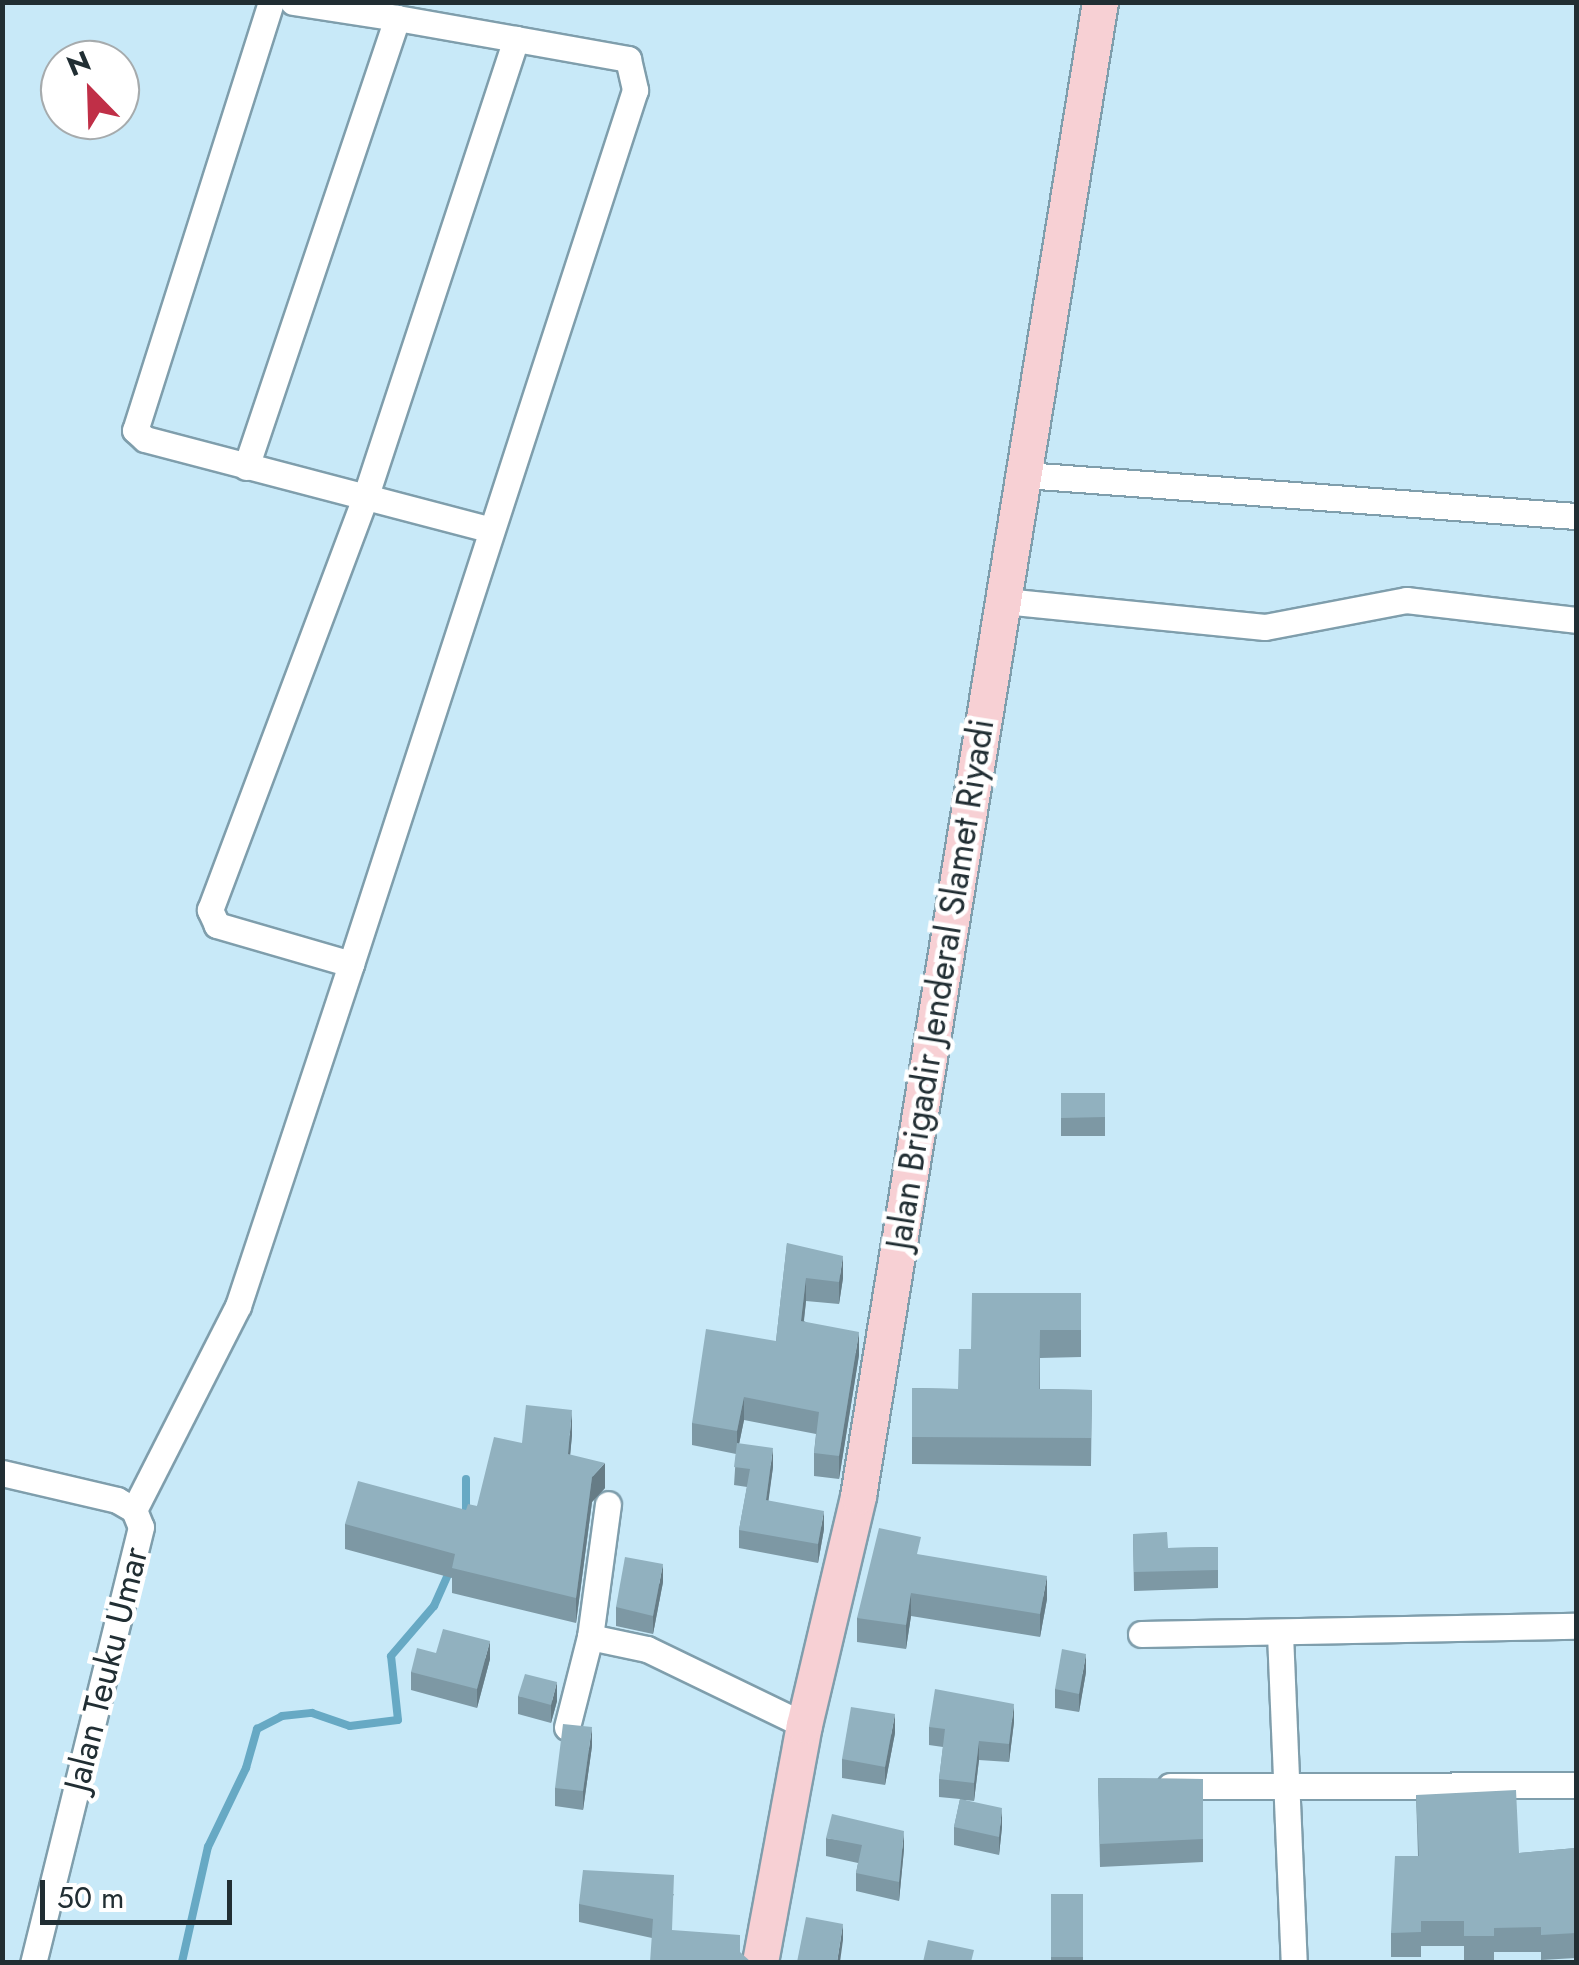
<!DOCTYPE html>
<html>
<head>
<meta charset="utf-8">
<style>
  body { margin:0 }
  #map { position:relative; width:1579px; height:1965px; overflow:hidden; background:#c8e9f8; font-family:Jost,sans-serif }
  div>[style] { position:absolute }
  .stream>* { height:8px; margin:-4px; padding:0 4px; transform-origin:4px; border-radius:4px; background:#67a9c4 }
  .roads { filter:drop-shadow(2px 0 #7f9eac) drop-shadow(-2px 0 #7f9eac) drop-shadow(0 2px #7f9eac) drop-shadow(0 -2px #7f9eac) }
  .minor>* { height:25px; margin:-12.5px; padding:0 12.5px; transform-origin:12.5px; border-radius:12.5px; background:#fff }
  .secondary>* { height:35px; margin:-17.5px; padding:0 17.5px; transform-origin:17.5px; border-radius:17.5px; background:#f7d0d4 }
  .wall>* { inset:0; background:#7d98a4 }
  .shaded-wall>* { inset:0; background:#667c86 }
  .building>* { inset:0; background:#91b1bf }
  span { translate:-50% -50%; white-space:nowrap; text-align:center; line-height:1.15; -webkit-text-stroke:9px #fff; paint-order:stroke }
  .street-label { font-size:35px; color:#212e33 }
  .frame { position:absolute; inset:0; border:5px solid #212e33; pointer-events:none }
  .north { position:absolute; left:40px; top:40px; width:100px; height:100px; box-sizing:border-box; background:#fff; border:2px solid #a6abad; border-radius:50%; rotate:337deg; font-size:28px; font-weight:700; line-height:40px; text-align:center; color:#212e33 }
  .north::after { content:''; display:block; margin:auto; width:35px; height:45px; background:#c02f47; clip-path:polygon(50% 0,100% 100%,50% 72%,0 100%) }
  .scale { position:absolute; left:40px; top:1880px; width:192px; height:45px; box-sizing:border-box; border:5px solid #212e33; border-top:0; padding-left:12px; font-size:30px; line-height:35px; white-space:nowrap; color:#212e33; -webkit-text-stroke:8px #fff; paint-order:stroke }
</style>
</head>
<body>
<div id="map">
  <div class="stream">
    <div style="left:466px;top:1479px;width:40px;rotate:90deg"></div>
    <div style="left:182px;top:1962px;width:118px;rotate:-77.3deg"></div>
    <div style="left:208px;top:1847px;width:88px;rotate:-64.3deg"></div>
    <div style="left:246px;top:1768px;width:41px;rotate:-74.2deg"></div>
    <div style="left:257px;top:1729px;width:28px;rotate:-27deg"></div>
    <div style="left:282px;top:1716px;width:30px;rotate:-6deg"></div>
    <div style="left:312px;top:1713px;width:40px;rotate:18.9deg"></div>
    <div style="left:350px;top:1726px;width:48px;rotate:-7.1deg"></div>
    <div style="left:398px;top:1720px;width:64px;rotate:-96.2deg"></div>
    <div style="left:391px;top:1656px;width:66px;rotate:-49.3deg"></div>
    <div style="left:434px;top:1606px;width:39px;rotate:-66deg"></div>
  </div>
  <div class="roads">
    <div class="minor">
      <div style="left:271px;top:2px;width:449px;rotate:107.6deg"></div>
      <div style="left:135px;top:430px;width:13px;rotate:42deg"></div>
      <div style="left:145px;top:439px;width:356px;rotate:14.7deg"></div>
      <div style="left:293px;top:2px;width:105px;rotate:8.7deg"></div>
      <div style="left:397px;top:18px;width:121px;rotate:10deg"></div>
      <div style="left:516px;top:39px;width:114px;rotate:10.1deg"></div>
      <div style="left:628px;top:59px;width:32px;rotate:77deg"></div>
      <div style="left:635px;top:90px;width:919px;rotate:108deg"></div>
      <div style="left:351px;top:964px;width:140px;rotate:-163.8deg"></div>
      <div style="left:217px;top:925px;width:17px;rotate:-115deg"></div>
      <div style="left:210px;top:910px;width:447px;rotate:-69.4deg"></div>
      <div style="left:367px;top:492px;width:477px;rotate:-71.8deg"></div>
      <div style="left:246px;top:467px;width:474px;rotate:-71.4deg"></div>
      <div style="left:1025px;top:475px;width:553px;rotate:4.26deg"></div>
      <div style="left:1004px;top:601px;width:262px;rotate:5.7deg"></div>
      <div style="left:1265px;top:627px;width:144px;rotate:-10.8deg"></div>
      <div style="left:1406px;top:600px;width:171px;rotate:6.7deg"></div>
      <div style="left:2px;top:1473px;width:118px;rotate:13.2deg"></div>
      <div style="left:117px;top:1500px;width:20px;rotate:30deg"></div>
      <div style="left:134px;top:1510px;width:18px;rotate:68deg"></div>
      <div style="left:141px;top:1527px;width:448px;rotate:103.9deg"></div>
      <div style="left:134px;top:1510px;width:229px;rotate:-63deg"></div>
      <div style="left:238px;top:1306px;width:360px;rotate:-71.7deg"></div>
      <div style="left:1141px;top:1634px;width:435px;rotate:-1.1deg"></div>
      <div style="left:1280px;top:1634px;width:328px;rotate:87.6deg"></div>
      <div style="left:590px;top:1637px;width:58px;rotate:11.9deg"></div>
      <div style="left:647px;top:1649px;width:174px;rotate:25.8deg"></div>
      <div style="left:567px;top:1727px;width:93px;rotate:-75.7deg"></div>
      <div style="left:590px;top:1637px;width:134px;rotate:-82.3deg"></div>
      <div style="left:1170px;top:1786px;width:406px;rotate:-0.1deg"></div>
    </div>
    <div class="secondary">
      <div style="left:760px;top:1962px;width:241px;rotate:-79.5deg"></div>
      <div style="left:804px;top:1725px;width:235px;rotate:-76.7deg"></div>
      <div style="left:858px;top:1496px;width:1513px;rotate:-80.8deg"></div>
    </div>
  </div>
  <div class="wall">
    <div style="clip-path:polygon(1061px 1093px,1105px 1093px,1105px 1136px,1061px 1136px)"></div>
    <div style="clip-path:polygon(787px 1243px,843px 1278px,839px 1304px,806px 1301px,804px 1321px,859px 1355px,839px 1479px,814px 1476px,814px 1453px,816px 1434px,744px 1420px,739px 1444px,773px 1467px,768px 1501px,824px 1529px,818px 1563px,739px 1548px,739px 1530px,747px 1487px,734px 1485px,736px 1454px,692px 1445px,692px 1423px,776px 1341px)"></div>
    <div style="clip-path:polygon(1081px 1293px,1081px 1357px,1040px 1358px,1040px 1389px,1092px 1390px,1091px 1466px,912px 1464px,912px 1388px,958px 1389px,971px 1349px)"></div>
    <div style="clip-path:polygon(572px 1435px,570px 1455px,605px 1488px,592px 1502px,576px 1623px,452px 1593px,452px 1578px,345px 1549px,345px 1524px,466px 1510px,477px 1506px,522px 1443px)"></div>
    <div style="clip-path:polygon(1133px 1534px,1168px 1548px,1218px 1547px,1218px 1588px,1134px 1591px)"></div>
    <div style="clip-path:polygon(921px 1555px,1047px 1599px,1040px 1637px,911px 1616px,906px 1649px,857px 1642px,857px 1618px)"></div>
    <div style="clip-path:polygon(663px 1582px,653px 1634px,616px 1626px,616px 1607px)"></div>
    <div style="clip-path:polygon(436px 1653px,490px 1659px,477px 1708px,411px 1690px,411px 1672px)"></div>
    <div style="clip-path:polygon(1086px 1672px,1079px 1712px,1055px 1708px,1055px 1689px)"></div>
    <div style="clip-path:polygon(518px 1696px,557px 1701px,551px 1723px,518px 1714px)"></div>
    <div style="clip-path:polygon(1014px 1722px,1009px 1762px,979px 1760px,974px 1801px,965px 1800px,1002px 1827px,999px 1855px,954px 1845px,954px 1827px,960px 1799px,939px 1797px,939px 1779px,943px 1747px,929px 1745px,929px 1727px)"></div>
    <div style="clip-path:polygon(895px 1733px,885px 1785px,842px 1778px,842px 1759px)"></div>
    <div style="clip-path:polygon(592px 1746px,583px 1810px,555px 1806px,555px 1788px)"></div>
    <div style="clip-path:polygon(1098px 1778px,1203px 1779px,1203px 1862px,1100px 1867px)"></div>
    <div style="clip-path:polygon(1416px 1795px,1519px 1853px,1576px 1848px,1576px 1958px,1541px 1960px,1541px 1952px,1494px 1952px,1494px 1960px,1464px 1961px,1464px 1946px,1421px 1946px,1421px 1957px,1391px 1957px,1391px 1933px,1418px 1856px)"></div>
    <div style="clip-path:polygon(826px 1838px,904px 1849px,899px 1901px,856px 1891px,856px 1873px,858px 1863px,826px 1856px)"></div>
    <div style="clip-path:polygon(674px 1894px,652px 1938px,579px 1922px,579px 1904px)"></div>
    <div style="clip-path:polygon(1051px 1894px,1083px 1894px,1083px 1962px,1051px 1962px)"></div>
  </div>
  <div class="shaded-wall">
    <div style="clip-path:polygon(843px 1256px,843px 1278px,839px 1304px,839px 1282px)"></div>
    <div style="clip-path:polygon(806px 1278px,806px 1301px,801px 1344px,801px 1321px)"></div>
    <div style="clip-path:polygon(859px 1332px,859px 1355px,839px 1479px,839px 1456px)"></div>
    <div style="clip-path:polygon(744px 1397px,744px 1420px,737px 1454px,737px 1431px)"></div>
    <div style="clip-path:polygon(572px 1410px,572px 1435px,568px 1479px,568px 1454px)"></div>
    <div style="clip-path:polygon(773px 1448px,773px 1467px,766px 1519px,766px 1500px)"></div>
    <div style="clip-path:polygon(605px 1463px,605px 1488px,592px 1502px,576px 1623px,576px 1598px,592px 1477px)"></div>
    <div style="clip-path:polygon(824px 1511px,824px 1529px,818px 1563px,818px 1544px)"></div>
    <div style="clip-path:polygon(663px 1564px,663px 1582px,653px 1634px,653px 1616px)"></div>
    <div style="clip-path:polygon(1047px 1576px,1047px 1599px,1040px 1637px,1040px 1614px)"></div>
    <div style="clip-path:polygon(911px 1593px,911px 1616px,906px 1649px,906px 1625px)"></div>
    <div style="clip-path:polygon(490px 1641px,490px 1659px,477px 1708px,477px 1689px)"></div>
    <div style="clip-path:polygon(1086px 1654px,1086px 1672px,1079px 1712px,1079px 1694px)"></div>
    <div style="clip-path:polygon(557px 1682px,557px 1701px,551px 1723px,551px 1705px)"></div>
    <div style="clip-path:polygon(1014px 1704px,1014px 1722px,1009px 1762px,1009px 1744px)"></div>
    <div style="clip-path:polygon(895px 1714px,895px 1733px,885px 1785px,885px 1767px)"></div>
    <div style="clip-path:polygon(592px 1727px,592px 1746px,583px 1810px,583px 1791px)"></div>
    <div style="clip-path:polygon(979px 1741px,979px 1760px,974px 1801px,974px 1783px)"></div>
    <div style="clip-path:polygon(1002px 1808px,1002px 1827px,999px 1855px,999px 1837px)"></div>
    <div style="clip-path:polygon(904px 1831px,904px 1849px,899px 1901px,899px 1882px)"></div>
    <div style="clip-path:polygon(843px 1924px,843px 1940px,840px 1962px,837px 1962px)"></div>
  </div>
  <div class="building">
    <div style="clip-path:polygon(1061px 1093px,1105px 1093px,1105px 1117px,1061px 1118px)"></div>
    <div style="clip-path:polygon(787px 1243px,843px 1256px,839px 1282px,806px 1278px,801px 1321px,859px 1332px,839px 1456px,814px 1453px,819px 1412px,744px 1397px,737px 1431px,692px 1423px,706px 1329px,776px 1341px)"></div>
    <div style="clip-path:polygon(972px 1293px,1081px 1293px,1081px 1330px,1040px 1330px,1039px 1389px,1092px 1390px,1091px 1438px,912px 1437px,912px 1388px,958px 1389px,959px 1349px,971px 1349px)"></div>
    <div style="clip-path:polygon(526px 1405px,572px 1410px,568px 1454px,605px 1463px,592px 1477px,576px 1598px,452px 1568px,455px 1554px,345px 1524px,358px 1481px,466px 1510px,468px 1504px,477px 1506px,494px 1437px,522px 1443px)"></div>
    <div style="clip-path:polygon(737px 1443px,773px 1448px,766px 1500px,824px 1511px,818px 1544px,739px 1530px,750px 1469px,734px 1467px)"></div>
    <div style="clip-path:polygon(879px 1528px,921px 1537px,917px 1554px,1047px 1576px,1040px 1614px,911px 1593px,906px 1625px,857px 1618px)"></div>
    <div style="clip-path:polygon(1167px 1532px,1168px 1548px,1218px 1547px,1218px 1570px,1134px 1572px,1133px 1534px)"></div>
    <div style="clip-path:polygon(625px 1557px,663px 1564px,653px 1616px,616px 1607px)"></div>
    <div style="clip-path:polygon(443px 1629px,490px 1641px,477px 1689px,411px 1672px,417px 1648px,436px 1653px)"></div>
    <div style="clip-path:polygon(1062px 1649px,1086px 1654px,1079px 1694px,1055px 1689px)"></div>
    <div style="clip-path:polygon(525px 1674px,557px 1682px,551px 1705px,518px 1696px)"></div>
    <div style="clip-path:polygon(935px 1689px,1014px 1704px,1009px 1744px,979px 1741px,974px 1783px,939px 1779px,945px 1729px,929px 1727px)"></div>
    <div style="clip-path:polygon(851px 1707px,895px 1714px,885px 1767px,842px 1759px)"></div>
    <div style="clip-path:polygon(563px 1724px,592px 1727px,583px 1791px,555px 1788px)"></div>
    <div style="clip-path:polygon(1098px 1778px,1203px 1779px,1203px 1839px,1100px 1844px)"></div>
    <div style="clip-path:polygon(1516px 1790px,1519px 1853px,1576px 1848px,1576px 1933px,1541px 1935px,1541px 1927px,1494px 1928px,1494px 1936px,1464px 1936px,1464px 1921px,1421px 1921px,1421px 1932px,1391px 1933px,1395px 1856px,1419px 1856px,1416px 1795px)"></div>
    <div style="clip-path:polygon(960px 1799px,1002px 1808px,999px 1837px,954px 1827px)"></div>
    <div style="clip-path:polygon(832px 1814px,904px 1831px,899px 1882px,856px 1873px,862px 1845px,826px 1838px)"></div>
    <div style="clip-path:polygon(583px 1870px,674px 1875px,672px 1930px,740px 1935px,740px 1952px,751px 1962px,650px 1962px,653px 1919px,579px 1904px)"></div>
    <div style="clip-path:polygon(1051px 1894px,1083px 1894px,1083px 1957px,1051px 1957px)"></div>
    <div style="clip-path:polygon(806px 1917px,843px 1924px,837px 1962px,797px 1962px)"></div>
    <div style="clip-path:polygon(928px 1940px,974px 1950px,971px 1962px,923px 1962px)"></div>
  </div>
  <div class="street-label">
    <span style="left:940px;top:984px;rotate:-81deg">Jalan Brigadir Jenderal Slamet Riyadi</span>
    <span style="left:106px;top:1669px;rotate:-76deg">Jalan Teuku Umar</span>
  </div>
  <div class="frame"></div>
  <div class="north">N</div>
  <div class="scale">50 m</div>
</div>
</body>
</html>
